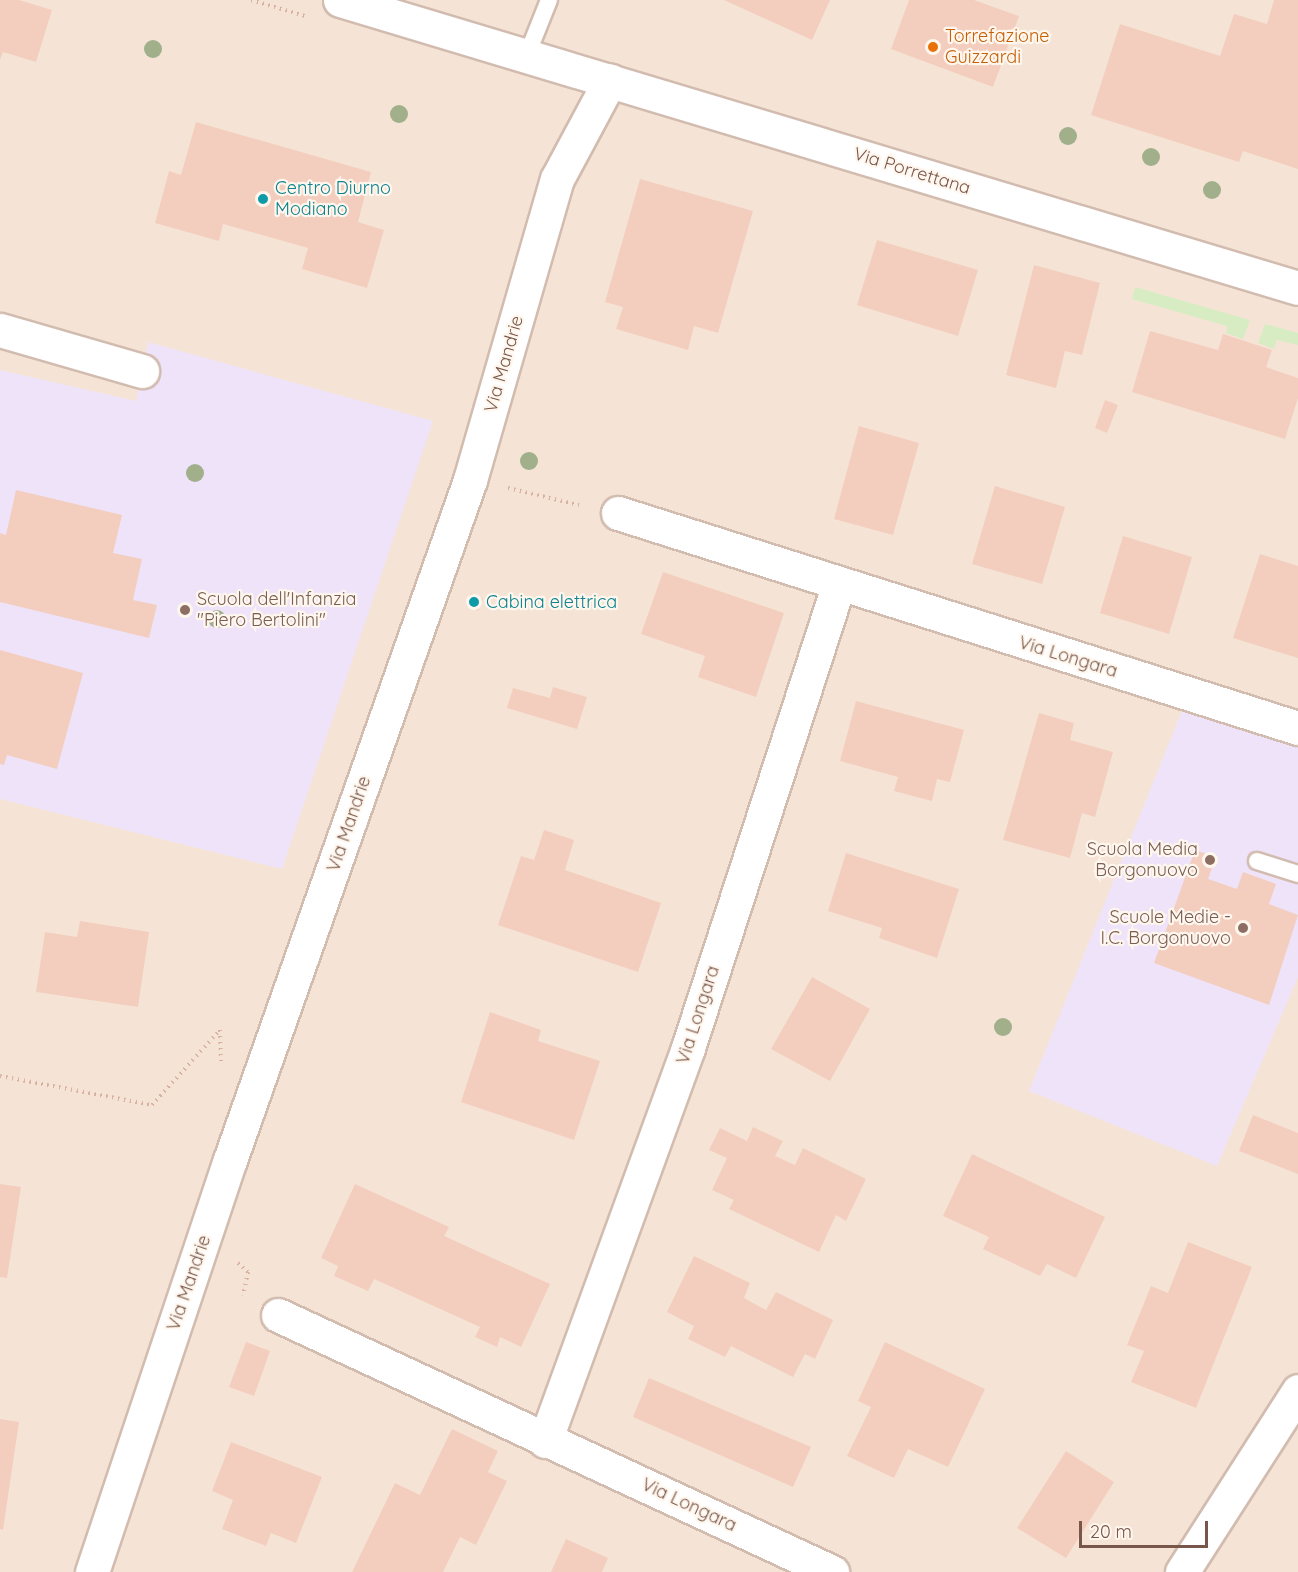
<!DOCTYPE html>
<html>
<head>
<meta charset="utf-8">
<style>
  body { margin:0 }
  #map { position:relative; width:1298px; height:1572px; overflow:hidden; background:#fdf2e7; font-family:Quicksand,sans-serif }
  div>[style] { position:absolute }
  .residential>* { inset:0; background:#f5e4d5 }
  .education>* { inset:0; background:#efe3fa }
  .green>* { inset:0; background:#d8ecc4 }
  .building>* { inset:0; background:#f3cebe }
  .path>* { height:4px; margin-top:-2px; transform-origin:0; background:repeating-linear-gradient(90deg,#d9b1a0 0 1.5px,transparent 0 6px) }
  .roads { filter:drop-shadow(2px 0 #d2bbaf) drop-shadow(-2px 0 #d2bbaf) drop-shadow(0 2px #d2bbaf) drop-shadow(0 -2px #d2bbaf) }
  .service>* { height:16px; margin:-8px; padding:0 8px; transform-origin:8px; border-radius:8px; background:#fff }
  .minor>* { height:33px; margin:-16.5px; padding:0 16.5px; transform-origin:16.5px; border-radius:16.5px; background:#fff }
  .secondary>* { height:33px; margin:-16.5px; padding:0 16.5px; transform-origin:16.5px; border-radius:16.5px; background:#fff }
  .trees>* { width:18px; height:18px; margin:-9px; border-radius:50%; background:#a1af8b }
  .dots>* { width:16px; height:16px; translate:-50% -50%; box-sizing:border-box; border:3px solid #fff7ee; border-radius:50% }
  span { translate:-50% -50%; white-space:nowrap; text-align:center; line-height:1.15; -webkit-text-stroke:4.5px #fff7ee; paint-order:stroke }
  .food-label { font-size:18px; color:#c56008 }
  .left { translate:0 -50%; text-align:left }
  .street-label { font-size:18px; color:#78564a }
  .culture-label { font-size:18px; color:#0d838f }
  .education-label { font-size:18px; color:#785e54 }
  .right { translate:-100% -50%; text-align:right }
  .scale { position:absolute; left:1079px; top:1521px; width:129px; height:27px; box-sizing:border-box; border:3px solid #78564a; border-top:0; padding-left:8px; font-size:18px; line-height:21px; white-space:nowrap; color:#78564a; -webkit-text-stroke:4px #fff7ee; paint-order:stroke }
</style>
</head>
<body>
<div id="map">
  <div class="residential">
    <div style="clip-path:polygon(0 0,1298px 0,1298px 1572px,0 1572px)"></div>
  </div>
  <div class="education">
    <div style="clip-path:polygon(148px 342px,433px 421px,282px 869px,0 799px,0 370px,136px 401px)"></div>
    <div style="clip-path:polygon(1183px 708px,1298px 743px,1298px 977px,1217px 1166px,1029px 1091px)"></div>
  </div>
  <div class="green">
    <div style="clip-path:polygon(1135px 287px,1250px 320px,1243px 339px,1226px 333px,1227px 326px,1132px 299px)"></div>
    <div style="clip-path:polygon(1265px 324px,1298px 333px,1298px 345px,1277px 340px,1274px 349px,1258px 343px)"></div>
  </div>
  <div class="building">
    <div style="clip-path:polygon(0 0,19px 0,52px 10px,36px 62px,3px 52px,0 60px)"></div>
    <div style="clip-path:polygon(724px 0,830px 0,812px 40px)"></div>
    <div style="clip-path:polygon(909px 0,974px 0,1019px 16px,993px 87px,891px 49px)"></div>
    <div style="clip-path:polygon(1274px 0,1298px 0,1298px 169px,1243px 151px,1239px 162px,1091px 115px,1120px 24px,1220px 56px,1234px 14px,1267px 24px)"></div>
    <div style="clip-path:polygon(196px 122px,371px 172px,358px 222px,384px 230px,367px 288px,302px 269px,308px 248px,223px 224px,219px 241px,155px 223px,169px 171px,181px 175px)"></div>
    <div style="clip-path:polygon(640px 179px,753px 211px,718px 333px,694px 326px,688px 350px,616px 329px,623px 307px,605px 302px)"></div>
    <div style="clip-path:polygon(877px 240px,978px 270px,958px 336px,857px 305px)"></div>
    <div style="clip-path:polygon(1034px 265px,1100px 283px,1082px 355px,1065px 351px,1056px 388px,1006px 375px)"></div>
    <div style="clip-path:polygon(1150px 331px,1218px 350px,1223px 334px,1272px 350px,1266px 367px,1298px 378px,1298px 398px,1285px 439px,1132px 392px)"></div>
    <div style="clip-path:polygon(1105px 400px,1118px 405px,1107px 433px,1095px 428px)"></div>
    <div style="clip-path:polygon(859px 426px,919px 443px,893px 535px,834px 519px)"></div>
    <div style="clip-path:polygon(995px 486px,1065px 507px,1042px 584px,972px 564px)"></div>
    <div style="clip-path:polygon(16px 490px,122px 515px,113px 553px,142px 559px,133px 600px,157px 605px,149px 638px,0 602px,0 533px,6px 535px)"></div>
    <div style="clip-path:polygon(1123px 536px,1192px 557px,1169px 634px,1100px 613px)"></div>
    <div style="clip-path:polygon(1260px 554px,1298px 566px,1298px 658px,1233px 638px)"></div>
    <div style="clip-path:polygon(663px 572px,784px 613px,756px 697px,698px 677px,705px 656px,641px 634px)"></div>
    <div style="clip-path:polygon(471px 593px,483px 599px,478px 611px,466px 605px)"></div>
    <div style="clip-path:polygon(0 650px,83px 673px,57px 769px,7px 755px,4px 765px,0 764px)"></div>
    <div style="clip-path:polygon(553px 687px,587px 697px,577px 729px,507px 708px,513px 688px,550px 698px)"></div>
    <div style="clip-path:polygon(856px 701px,964px 730px,950px 782px,937px 779px,932px 801px,894px 791px,898px 777px,840px 761px)"></div>
    <div style="clip-path:polygon(1039px 713px,1074px 723px,1070px 740px,1113px 752px,1095px 817px,1082px 813px,1070px 858px,1003px 840px)"></div>
    <div style="clip-path:polygon(544px 830px,574px 840px,565px 870px,661px 903px,638px 972px,498px 925px,521px 856px,534px 860px)"></div>
    <div style="clip-path:polygon(1195px 850px,1216px 857px,1208px 879px,1237px 889px,1243px 872px,1276px 884px,1269px 904px,1298px 915px,1269px 1005px,1154px 963px)"></div>
    <div style="clip-path:polygon(846px 853px,959px 889px,937px 958px,879px 938px,882px 928px,828px 911px)"></div>
    <div style="clip-path:polygon(80px 921px,149px 932px,138px 1007px,36px 992px,45px 932px,77px 937px)"></div>
    <div style="clip-path:polygon(812px 977px,870px 1009px,830px 1081px,771px 1049px)"></div>
    <div style="clip-path:polygon(490px 1012px,541px 1030px,538px 1041px,600px 1061px,574px 1140px,461px 1102px)"></div>
    <div style="clip-path:polygon(1253px 1115px,1298px 1133px,1298px 1174px,1239px 1151px)"></div>
    <div style="clip-path:polygon(753px 1127px,783px 1141px,775px 1156px,795px 1165px,803px 1148px,866px 1179px,846px 1221px,836px 1215px,819px 1252px,729px 1209px,734px 1200px,712px 1190px,727px 1158px,709px 1150px,720px 1128px,747px 1141px)"></div>
    <div style="clip-path:polygon(972px 1154px,1105px 1217px,1076px 1278px,1047px 1264px,1040px 1276px,983px 1249px,989px 1237px,943px 1216px)"></div>
    <div style="clip-path:polygon(0 1184px,21px 1187px,7px 1278px,0 1277px)"></div>
    <div style="clip-path:polygon(355px 1184px,449px 1227px,444px 1236px,550px 1284px,521px 1347px,500px 1337px,497px 1347px,475px 1337px,480px 1327px,374px 1279px,368px 1291px,334px 1276px,338px 1266px,321px 1258px)"></div>
    <div style="clip-path:polygon(1188px 1242px,1252px 1267px,1196px 1408px,1131px 1382px,1144px 1351px,1127px 1345px,1151px 1286px,1168px 1293px)"></div>
    <div style="clip-path:polygon(694px 1256px,750px 1283px,744px 1298px,766px 1310px,776px 1292px,833px 1320px,815px 1359px,805px 1354px,793px 1377px,731px 1346px,725px 1357px,688px 1339px,694px 1326px,667px 1312px)"></div>
    <div style="clip-path:polygon(246px 1342px,270px 1351px,254px 1396px,229px 1387px)"></div>
    <div style="clip-path:polygon(885px 1342px,985px 1389px,948px 1467px,908px 1449px,894px 1478px,847px 1456px,871px 1407px,858px 1401px)"></div>
    <div style="clip-path:polygon(649px 1378px,811px 1447px,793px 1487px,633px 1417px)"></div>
    <div style="clip-path:polygon(0 1419px,19px 1422px,3px 1530px,0 1529px)"></div>
    <div style="clip-path:polygon(452px 1429px,498px 1451px,488px 1472px,507px 1481px,476px 1545px,460px 1537px,443px 1572px,352px 1572px,395px 1483px,420px 1495px)"></div>
    <div style="clip-path:polygon(231px 1442px,322px 1477px,296px 1543px,271px 1533px,266px 1546px,222px 1529px,233px 1500px,212px 1491px)"></div>
    <div style="clip-path:polygon(1066px 1451px,1114px 1482px,1066px 1558px,1017px 1528px)"></div>
    <div style="clip-path:polygon(566px 1539px,608px 1558px,602px 1572px,551px 1572px)"></div>
  </div>
  <div class="path">
    <div style="left:251px;top:0;width:56px;rotate:16.5deg"></div>
    <div style="left:508px;top:488px;width:73px;rotate:13.5deg"></div>
    <div style="left:0;top:1076px;width:155px;rotate:10.8deg"></div>
    <div style="left:152px;top:1105px;width:101px;rotate:-47.8deg"></div>
    <div style="left:220px;top:1030px;width:31px;rotate:88deg"></div>
    <div style="left:238px;top:1263px;width:13px;rotate:42deg"></div>
    <div style="left:248px;top:1272px;width:24px;rotate:102deg"></div>
  </div>
  <div class="roads">
    <div class="service">
      <div style="left:527px;top:55px;width:59px;rotate:-68.2deg"></div>
      <div style="left:1257px;top:861px;width:43px;rotate:17.6deg"></div>
    </div>
    <div class="minor">
      <div style="left:0;top:330px;width:148px;rotate:16.1deg"></div>
      <div style="left:618px;top:513px;width:713px;rotate:17.55deg"></div>
      <div style="left:278px;top:1315px;width:611px;rotate:24.89deg"></div>
      <div style="left:545px;top:1441px;width:418px;rotate:-70deg"></div>
      <div style="left:688px;top:1048px;width:488px;rotate:-72deg"></div>
      <div style="left:92px;top:1572px;width:434px;rotate:-71.5deg"></div>
      <div style="left:230px;top:1160px;width:721px;rotate:-70.56deg"></div>
      <div style="left:470px;top:480px;width:313px;rotate:-73.9deg"></div>
      <div style="left:557px;top:179px;width:112px;rotate:-61.8deg"></div>
      <div style="left:1182px;top:1572px;width:215px;rotate:-57.3deg"></div>
    </div>
    <div class="secondary">
      <div style="left:340px;top:0;width:1000px;rotate:16.73deg"></div>
    </div>
  </div>
  <div class="trees">
    <div style="left:153px;top:49px"></div>
    <div style="left:399px;top:114px"></div>
    <div style="left:1068px;top:136px"></div>
    <div style="left:1151px;top:157px"></div>
    <div style="left:1212px;top:190px"></div>
    <div style="left:529px;top:461px"></div>
    <div style="left:195px;top:473px"></div>
    <div style="left:217px;top:619px"></div>
    <div style="left:1003px;top:1027px"></div>
  </div>
  <div class="dots">
    <div style="left:933px;top:47px;background:#e8710a"></div>
    <div style="left:263px;top:199px;background:#0f9aa8"></div>
    <div style="left:474px;top:602px;background:#0f9aa8"></div>
    <div style="left:185px;top:610px;background:#8d6e63"></div>
    <div style="left:1210px;top:860px;background:#8d6e63"></div>
    <div style="left:1243px;top:928px;background:#8d6e63"></div>
  </div>
  <div class="food-label">
    <span class="left" style="left:945px;top:47px">Torrefazione<br>Guizzardi</span>
  </div>
  <div class="street-label">
    <span style="left:912px;top:171px;rotate:17deg">Via Porrettana</span>
    <span style="left:504px;top:364px;rotate:-74deg">Via Mandrie</span>
    <span style="left:1068px;top:657px;rotate:17deg">Via Longara</span>
    <span style="left:349px;top:824px;rotate:-71deg">Via Mandrie</span>
    <span style="left:698px;top:1015px;rotate:-72deg">Via Longara</span>
    <span style="left:189px;top:1283px;rotate:-71deg">Via Mandrie</span>
    <span style="left:689px;top:1505px;rotate:25deg">Via Longara</span>
  </div>
  <div class="culture-label">
    <span class="left" style="left:275px;top:199px">Centro Diurno<br>Modiano</span>
    <span class="left" style="left:486px;top:602px">Cabina elettrica</span>
  </div>
  <div class="education-label">
    <span class="left" style="left:197px;top:610px">Scuola dell'Infanzia<br>"Piero Bertolini"</span>
    <span class="right" style="left:1198px;top:860px">Scuola Media<br>Borgonuovo</span>
    <span class="right" style="left:1231px;top:928px">Scuole Medie -<br>I.C. Borgonuovo</span>
  </div>
  <div class="scale">20 m</div>
</div>
</body>
</html>
